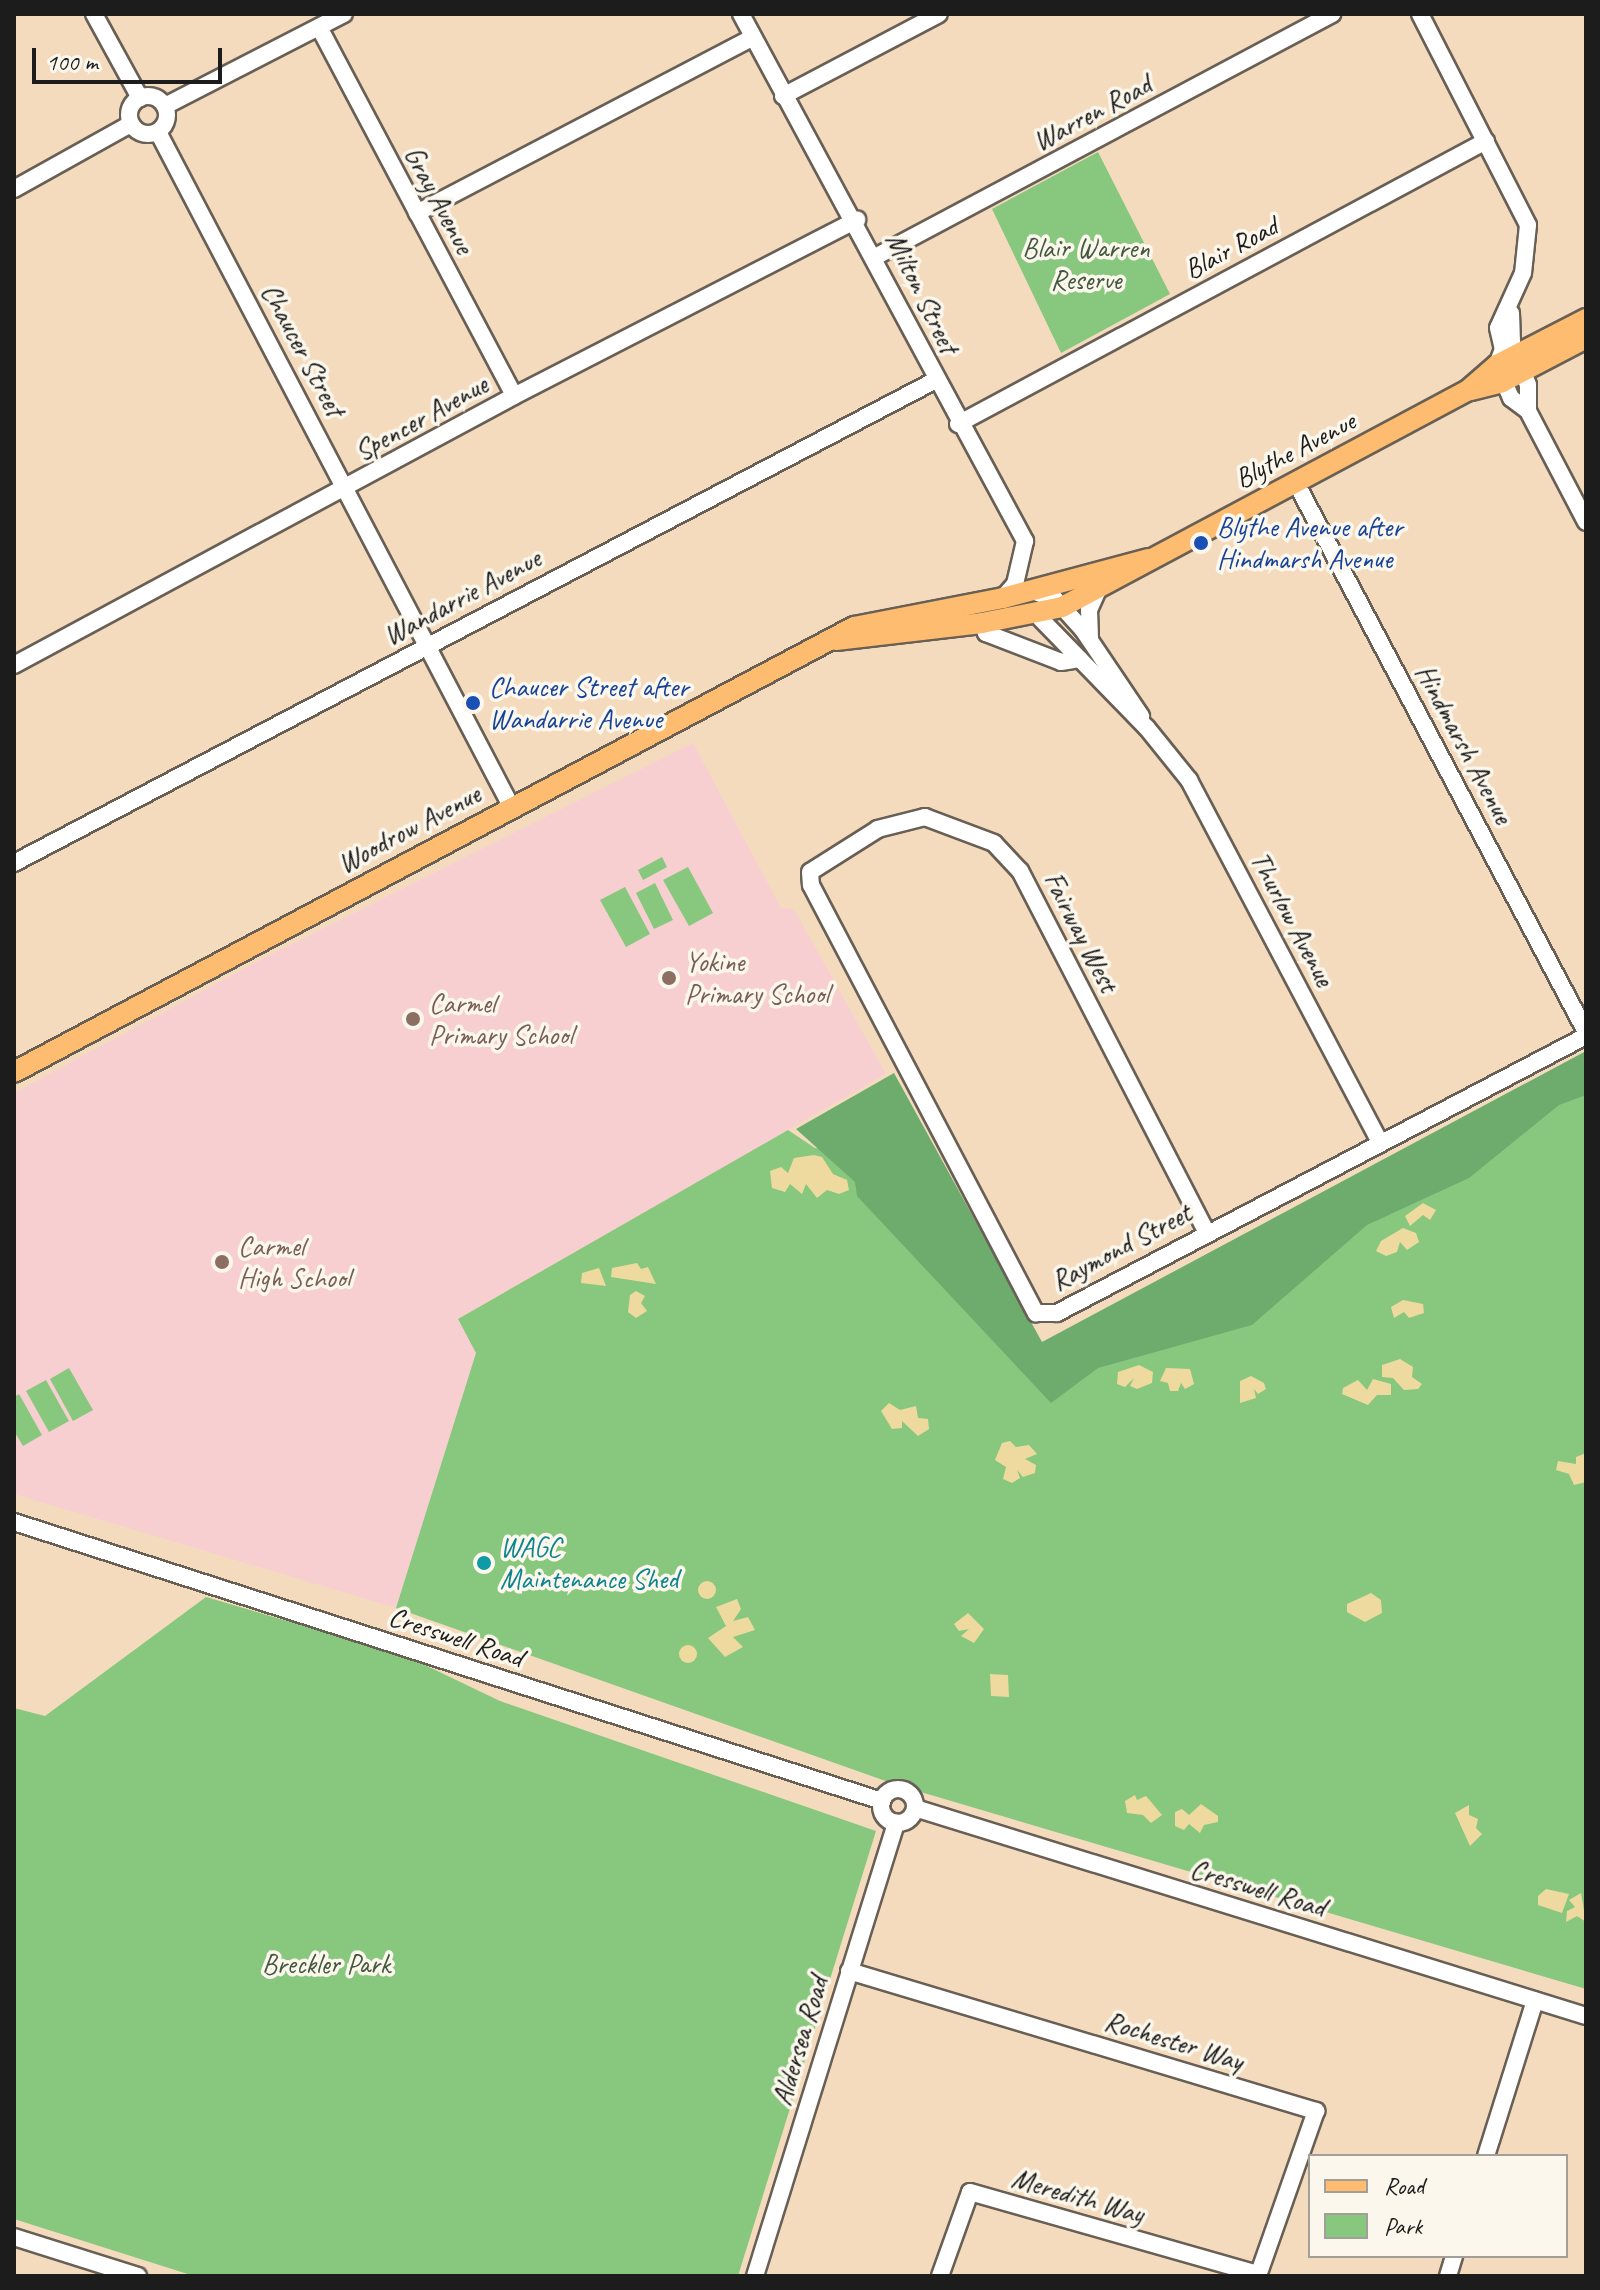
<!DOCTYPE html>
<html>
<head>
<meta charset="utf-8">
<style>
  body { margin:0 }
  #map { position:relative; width:1600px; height:2290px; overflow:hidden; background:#f4dbbe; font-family:Caveat,sans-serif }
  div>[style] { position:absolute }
  .built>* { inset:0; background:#f7cfd1 }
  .green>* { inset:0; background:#88c77e }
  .forest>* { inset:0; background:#6eac6d }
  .sand>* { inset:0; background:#eeda9e }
  .round { border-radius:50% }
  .roads { filter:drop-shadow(2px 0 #685f55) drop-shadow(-2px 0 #685f55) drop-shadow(0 2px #685f55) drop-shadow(0 -2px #685f55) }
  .minor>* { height:16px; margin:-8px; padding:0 8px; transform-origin:8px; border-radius:8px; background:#fff }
  .minor>.ring { margin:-8px; padding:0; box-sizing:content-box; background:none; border:16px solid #fff; border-radius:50% }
  .major>* { height:20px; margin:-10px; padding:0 10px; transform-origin:10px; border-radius:10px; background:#febc70 }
  .dots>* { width:22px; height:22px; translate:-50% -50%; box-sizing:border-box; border:4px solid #fbf7ec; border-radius:50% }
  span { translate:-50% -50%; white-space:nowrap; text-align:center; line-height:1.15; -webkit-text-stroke:7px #fbf7ec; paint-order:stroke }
  .street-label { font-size:28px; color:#1c1c1c }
  .park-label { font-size:28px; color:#42583e }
  .transit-label { font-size:28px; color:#164399 }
  .left { translate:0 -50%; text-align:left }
  .education-label { font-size:28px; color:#785e54 }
  .culture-label { font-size:28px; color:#0d838f }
  .frame { position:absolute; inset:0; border:16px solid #1c1c1c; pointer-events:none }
  .legend { position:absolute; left:1308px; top:2154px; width:260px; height:104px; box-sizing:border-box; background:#fbf7ec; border:2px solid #a29f99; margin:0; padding:10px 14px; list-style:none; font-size:24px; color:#1c1c1c }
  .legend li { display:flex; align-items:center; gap:16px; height:40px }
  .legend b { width:40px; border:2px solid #a29f99 }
  .scale { position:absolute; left:32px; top:48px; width:190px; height:36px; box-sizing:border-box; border:4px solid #1c1c1c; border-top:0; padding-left:10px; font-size:24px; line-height:28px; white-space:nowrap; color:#1c1c1c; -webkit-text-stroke:6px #fbf7ec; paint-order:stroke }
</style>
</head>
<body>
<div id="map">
  <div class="built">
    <div style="clip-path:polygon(693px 743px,781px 908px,794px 909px,886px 1074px,459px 1318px,476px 1353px,396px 1608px,14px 1494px,14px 1093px,262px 959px)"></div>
  </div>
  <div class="green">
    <div style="clip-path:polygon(1098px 152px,1170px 294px,1061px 353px,992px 209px)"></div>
    <div style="clip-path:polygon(662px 857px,667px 867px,643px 880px,638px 870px)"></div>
    <div style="clip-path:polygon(688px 867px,713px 913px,689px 926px,663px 880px)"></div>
    <div style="clip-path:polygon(655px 883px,673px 920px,654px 929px,636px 893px)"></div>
    <div style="clip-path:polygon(625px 887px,650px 934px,626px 947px,600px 900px)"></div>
    <div style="clip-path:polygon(1586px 1059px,1586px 1989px,897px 1785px,396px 1608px,476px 1353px,458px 1319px,788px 1130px,815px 1148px,849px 1150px,1037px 1358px)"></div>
    <div style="clip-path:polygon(69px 1368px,93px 1410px,73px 1421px,50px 1379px)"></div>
    <div style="clip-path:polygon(46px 1380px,69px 1421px,49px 1432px,26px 1391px)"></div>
    <div style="clip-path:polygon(19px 1394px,42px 1435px,23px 1446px,14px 1431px,14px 1397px)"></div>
    <div style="clip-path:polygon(206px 1597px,406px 1656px,500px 1701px,876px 1831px,738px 2276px,194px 2276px,14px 2219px,14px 1708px,45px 1716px)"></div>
  </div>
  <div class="forest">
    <div style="clip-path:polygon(1586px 1051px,1586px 1095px,1559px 1105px,1469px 1178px,1367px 1225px,1252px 1325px,1098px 1368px,1051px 1403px,857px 1196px,855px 1182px,796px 1129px,894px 1073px,1042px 1342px)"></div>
  </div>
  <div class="sand">
    <div style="clip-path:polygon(814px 1155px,822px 1157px,833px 1174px,847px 1180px,849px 1190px,839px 1194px,827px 1190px,817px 1198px,806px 1184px,802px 1194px,790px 1184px,785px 1192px,772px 1188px,770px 1171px,781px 1167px,788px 1173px,794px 1158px)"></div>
    <div style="clip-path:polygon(1423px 1203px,1436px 1210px,1430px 1220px,1423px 1215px,1410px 1226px,1405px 1216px)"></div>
    <div style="clip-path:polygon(1403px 1228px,1416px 1233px,1419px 1242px,1407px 1250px,1400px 1242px,1397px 1252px,1386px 1256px,1376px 1251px,1381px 1241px)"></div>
    <div style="clip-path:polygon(637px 1263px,641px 1269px,648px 1267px,656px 1284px,611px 1277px,612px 1268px)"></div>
    <div style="clip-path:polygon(599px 1268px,606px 1286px,581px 1283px,582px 1273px)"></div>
    <div style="clip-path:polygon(636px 1291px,645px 1296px,641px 1303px,647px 1311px,636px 1318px,628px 1312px,630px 1295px)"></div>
    <div style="clip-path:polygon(1403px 1300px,1423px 1304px,1424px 1313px,1409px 1318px,1404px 1312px,1394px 1318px,1391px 1307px)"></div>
    <div style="clip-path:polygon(1400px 1359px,1413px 1367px,1412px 1377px,1422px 1384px,1418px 1389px,1404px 1390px,1393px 1378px,1382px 1377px,1382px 1365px)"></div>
    <div style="clip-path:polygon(1139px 1365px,1153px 1372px,1152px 1383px,1137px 1389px,1130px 1386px,1134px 1378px,1125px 1387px,1117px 1384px,1118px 1372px)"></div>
    <div style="clip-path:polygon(1166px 1368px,1190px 1369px,1194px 1384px,1185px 1389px,1181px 1383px,1178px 1391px,1170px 1391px,1168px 1383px,1160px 1381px)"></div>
    <div style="clip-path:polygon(1251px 1376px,1264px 1383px,1266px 1389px,1258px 1394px,1254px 1389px,1256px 1398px,1240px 1403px,1240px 1381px)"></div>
    <div style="clip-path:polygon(1373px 1379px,1391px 1384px,1391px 1395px,1377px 1395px,1368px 1405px,1342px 1394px,1343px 1388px,1358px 1380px,1367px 1390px)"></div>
    <div style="clip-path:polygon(889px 1403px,900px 1410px,916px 1406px,918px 1418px,928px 1419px,929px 1429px,918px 1436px,902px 1421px,902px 1428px,892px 1429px,881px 1411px)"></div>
    <div style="clip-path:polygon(1010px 1441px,1016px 1447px,1029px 1445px,1037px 1454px,1025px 1459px,1036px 1465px,1035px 1473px,1023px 1477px,1017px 1470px,1020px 1478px,1012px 1483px,1003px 1479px,1006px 1467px,995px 1460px,1002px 1443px)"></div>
    <div style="clip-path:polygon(1586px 1453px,1586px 1482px,1574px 1485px,1569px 1474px,1556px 1470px,1558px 1461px,1576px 1464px,1576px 1457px)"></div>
    <div class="round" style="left:698px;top:1581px;width:18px;height:18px"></div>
    <div style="clip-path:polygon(1371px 1593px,1381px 1600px,1382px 1613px,1365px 1622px,1347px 1612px,1347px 1604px)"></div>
    <div style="clip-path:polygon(737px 1599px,741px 1609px,733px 1621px,748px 1617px,755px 1630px,733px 1637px,743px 1647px,725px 1657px,708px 1638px,726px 1626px,716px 1607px)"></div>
    <div style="clip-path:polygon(968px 1613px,984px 1629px,974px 1643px,961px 1636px,969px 1629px,959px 1631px,954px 1624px)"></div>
    <div class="round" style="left:679px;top:1645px;width:18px;height:18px"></div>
    <div style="clip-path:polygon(990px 1674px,1008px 1675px,1009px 1697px,991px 1696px)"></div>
    <div style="clip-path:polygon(1135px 1795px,1137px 1800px,1146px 1796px,1162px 1815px,1151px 1823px,1143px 1815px,1127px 1813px,1125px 1801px)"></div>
    <div style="clip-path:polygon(1201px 1804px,1218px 1816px,1218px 1822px,1204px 1825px,1200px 1833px,1189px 1824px,1184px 1830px,1175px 1826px,1175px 1812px,1182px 1809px,1189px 1815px)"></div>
    <div style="clip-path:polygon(1469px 1805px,1469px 1815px,1478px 1819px,1476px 1828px,1482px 1834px,1470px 1846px,1455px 1813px)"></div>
    <div style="clip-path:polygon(1546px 1889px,1569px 1894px,1562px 1913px,1538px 1905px,1538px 1896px)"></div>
    <div style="clip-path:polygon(1581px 1893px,1586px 1922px,1577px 1916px,1566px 1922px,1567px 1911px,1575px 1907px,1569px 1900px)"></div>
  </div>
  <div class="roads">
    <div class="minor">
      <div style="left:94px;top:14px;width:96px;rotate:61.3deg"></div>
      <div style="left:741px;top:14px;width:599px;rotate:61.68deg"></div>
      <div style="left:1025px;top:541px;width:44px;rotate:103.1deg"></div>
      <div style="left:1015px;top:584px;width:18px;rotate:131deg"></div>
      <div style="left:1420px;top:14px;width:237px;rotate:62.9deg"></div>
      <div style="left:1528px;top:225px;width:48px;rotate:95.9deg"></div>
      <div style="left:1523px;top:273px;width:60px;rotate:114.4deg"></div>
      <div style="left:1498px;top:328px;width:22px;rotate:77deg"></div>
      <div style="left:1503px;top:349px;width:17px;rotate:111deg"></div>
      <div style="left:1497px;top:365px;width:36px;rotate:67deg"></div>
      <div style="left:1511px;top:398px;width:21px;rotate:37deg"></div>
      <div style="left:1528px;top:411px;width:125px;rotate:62.4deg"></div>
      <div style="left:319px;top:27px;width:417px;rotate:62.1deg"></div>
      <div style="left:783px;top:96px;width:176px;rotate:-27.7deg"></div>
      <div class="ring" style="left:129px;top:96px;width:22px;height:22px"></div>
      <div style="left:165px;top:106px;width:201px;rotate:-27.2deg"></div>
      <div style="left:158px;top:132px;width:761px;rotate:62.36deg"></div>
      <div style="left:14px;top:189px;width:134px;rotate:-29.1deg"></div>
      <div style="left:417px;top:213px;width:379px;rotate:-27.6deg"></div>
      <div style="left:875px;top:257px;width:518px;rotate:-28deg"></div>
      <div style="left:1511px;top:313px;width:31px;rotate:88deg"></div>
      <div style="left:1512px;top:344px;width:44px;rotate:68.7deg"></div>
      <div style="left:1528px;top:385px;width:26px;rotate:90deg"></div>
      <div style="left:958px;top:424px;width:599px;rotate:-28.19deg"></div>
      <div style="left:1295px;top:481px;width:623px;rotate:62.16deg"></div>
      <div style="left:1032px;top:591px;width:24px;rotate:19deg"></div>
      <div style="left:1055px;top:599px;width:42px;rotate:47.9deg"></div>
      <div style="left:1083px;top:630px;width:104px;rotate:56deg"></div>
      <div style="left:1036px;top:614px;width:159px;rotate:45.8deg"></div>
      <div style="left:1147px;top:728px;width:67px;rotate:51.1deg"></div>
      <div style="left:1189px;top:780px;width:409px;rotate:62.2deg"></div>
      <div style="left:982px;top:623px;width:11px;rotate:68deg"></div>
      <div style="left:986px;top:633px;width:80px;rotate:21.1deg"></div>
      <div style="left:1061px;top:662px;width:19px;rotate:-9deg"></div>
      <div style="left:1090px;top:638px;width:28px;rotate:-92deg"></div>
      <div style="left:1089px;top:610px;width:22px;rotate:-66deg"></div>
      <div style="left:14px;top:665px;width:568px;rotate:-28.28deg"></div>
      <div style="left:514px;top:396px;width:386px;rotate:-27.2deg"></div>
      <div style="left:14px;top:863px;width:1041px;rotate:-27.65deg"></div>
      <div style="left:1206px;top:1231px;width:405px;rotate:-117.3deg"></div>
      <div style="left:1020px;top:871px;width:38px;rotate:-133deg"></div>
      <div style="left:994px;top:843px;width:74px;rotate:-159.4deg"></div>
      <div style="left:925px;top:817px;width:49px;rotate:165.7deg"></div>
      <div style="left:878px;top:829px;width:80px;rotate:147.7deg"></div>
      <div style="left:810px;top:872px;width:13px;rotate:86deg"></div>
      <div style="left:811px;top:885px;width:484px;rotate:62.3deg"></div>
      <div style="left:1036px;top:1313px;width:21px"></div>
      <div style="left:1057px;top:1313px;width:597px;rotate:-27.64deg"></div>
      <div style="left:14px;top:1522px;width:912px;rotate:17.82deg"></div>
      <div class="ring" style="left:881px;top:1789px;width:18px;height:18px"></div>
      <div style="left:915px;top:1808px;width:702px;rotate:17.22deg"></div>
      <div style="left:849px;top:1971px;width:488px;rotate:16.7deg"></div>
      <div style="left:1316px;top:2111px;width:175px;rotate:109.4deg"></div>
      <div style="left:1486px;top:2156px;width:163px;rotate:-72.5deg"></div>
      <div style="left:14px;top:2237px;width:130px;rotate:17.5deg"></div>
      <div style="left:755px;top:2276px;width:475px;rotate:-72.7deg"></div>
      <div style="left:940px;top:2276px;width:89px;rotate:-70.3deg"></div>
      <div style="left:970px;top:2192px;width:299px;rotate:15.9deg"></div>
      <div style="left:1448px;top:2276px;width:21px;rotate:-73deg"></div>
    </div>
    <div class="major">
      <div style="left:1471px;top:390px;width:32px;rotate:-14deg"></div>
      <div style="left:1502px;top:382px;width:95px;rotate:-27.6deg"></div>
      <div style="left:836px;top:640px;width:147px;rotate:-6.6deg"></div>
      <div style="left:982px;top:623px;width:82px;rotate:-11.3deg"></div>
      <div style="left:1062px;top:607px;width:459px;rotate:-28.1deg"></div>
      <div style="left:1467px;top:391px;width:40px;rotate:-41deg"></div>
      <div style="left:1497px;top:365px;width:100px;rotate:-27.3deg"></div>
      <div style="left:14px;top:1072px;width:951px;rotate:-27.91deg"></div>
      <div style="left:854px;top:627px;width:152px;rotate:-11deg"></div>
      <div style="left:1003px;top:598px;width:151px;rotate:-15deg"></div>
    </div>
  </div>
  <div class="dots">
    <div style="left:1201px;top:543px;background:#1a4fb4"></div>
    <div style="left:473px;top:703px;background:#1a4fb4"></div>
    <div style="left:669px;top:978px;background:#8d6e63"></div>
    <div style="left:413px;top:1019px;background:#8d6e63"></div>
    <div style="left:222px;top:1262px;background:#8d6e63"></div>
    <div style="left:484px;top:1563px;background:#0f9aa8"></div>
  </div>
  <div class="street-label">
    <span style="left:1092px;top:113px;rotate:-28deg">Warren Road</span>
    <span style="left:439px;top:200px;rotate:62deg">Gray Avenue</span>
    <span style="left:1231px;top:248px;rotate:-28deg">Blair Road</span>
    <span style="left:922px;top:293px;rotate:64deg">Milton Street</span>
    <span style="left:303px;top:350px;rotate:62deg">Chaucer Street</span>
    <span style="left:421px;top:418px;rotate:-29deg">Spencer Avenue</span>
    <span style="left:1295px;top:450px;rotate:-28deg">Blythe Avenue</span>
    <span style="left:462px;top:597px;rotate:-28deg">Wandarrie Avenue</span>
    <span style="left:1464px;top:744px;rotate:62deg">Hindmarsh Avenue</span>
    <span style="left:409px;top:829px;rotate:-28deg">Woodrow Avenue</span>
    <span style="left:1292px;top:919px;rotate:62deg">Thurlow Avenue</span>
    <span style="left:1081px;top:932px;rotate:63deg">Fairway West</span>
    <span style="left:1121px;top:1247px;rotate:-28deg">Raymond Street</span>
    <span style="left:456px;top:1637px;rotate:18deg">Cresswell Road</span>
    <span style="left:1258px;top:1888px;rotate:17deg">Cresswell Road</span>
    <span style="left:800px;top:2041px;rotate:-73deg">Aldersea Road</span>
    <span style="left:1174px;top:2041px;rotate:17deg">Rochester Way</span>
    <span style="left:1078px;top:2196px;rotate:16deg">Meredith Way</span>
  </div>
  <div class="park-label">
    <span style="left:1086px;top:264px">Blair Warren<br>Reserve</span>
    <span style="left:326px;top:1964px">Breckler Park</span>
  </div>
  <div class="transit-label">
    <span class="left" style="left:1217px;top:543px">Blythe Avenue after<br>Hindmarsh Avenue</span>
    <span class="left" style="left:489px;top:703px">Chaucer Street after<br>Wandarrie Avenue</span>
  </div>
  <div class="education-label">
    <span class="left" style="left:685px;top:978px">Yokine<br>Primary School</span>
    <span class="left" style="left:429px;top:1019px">Carmel<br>Primary School</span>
    <span class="left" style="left:238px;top:1262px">Carmel<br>High School</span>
  </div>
  <div class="culture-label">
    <span class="left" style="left:500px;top:1563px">WAGC<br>Maintenance Shed</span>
  </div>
  <div class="frame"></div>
  <ul class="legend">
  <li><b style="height:10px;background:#febc70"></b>Road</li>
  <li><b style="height:22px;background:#88c77e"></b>Park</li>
  </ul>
  <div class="scale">100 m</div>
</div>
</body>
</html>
